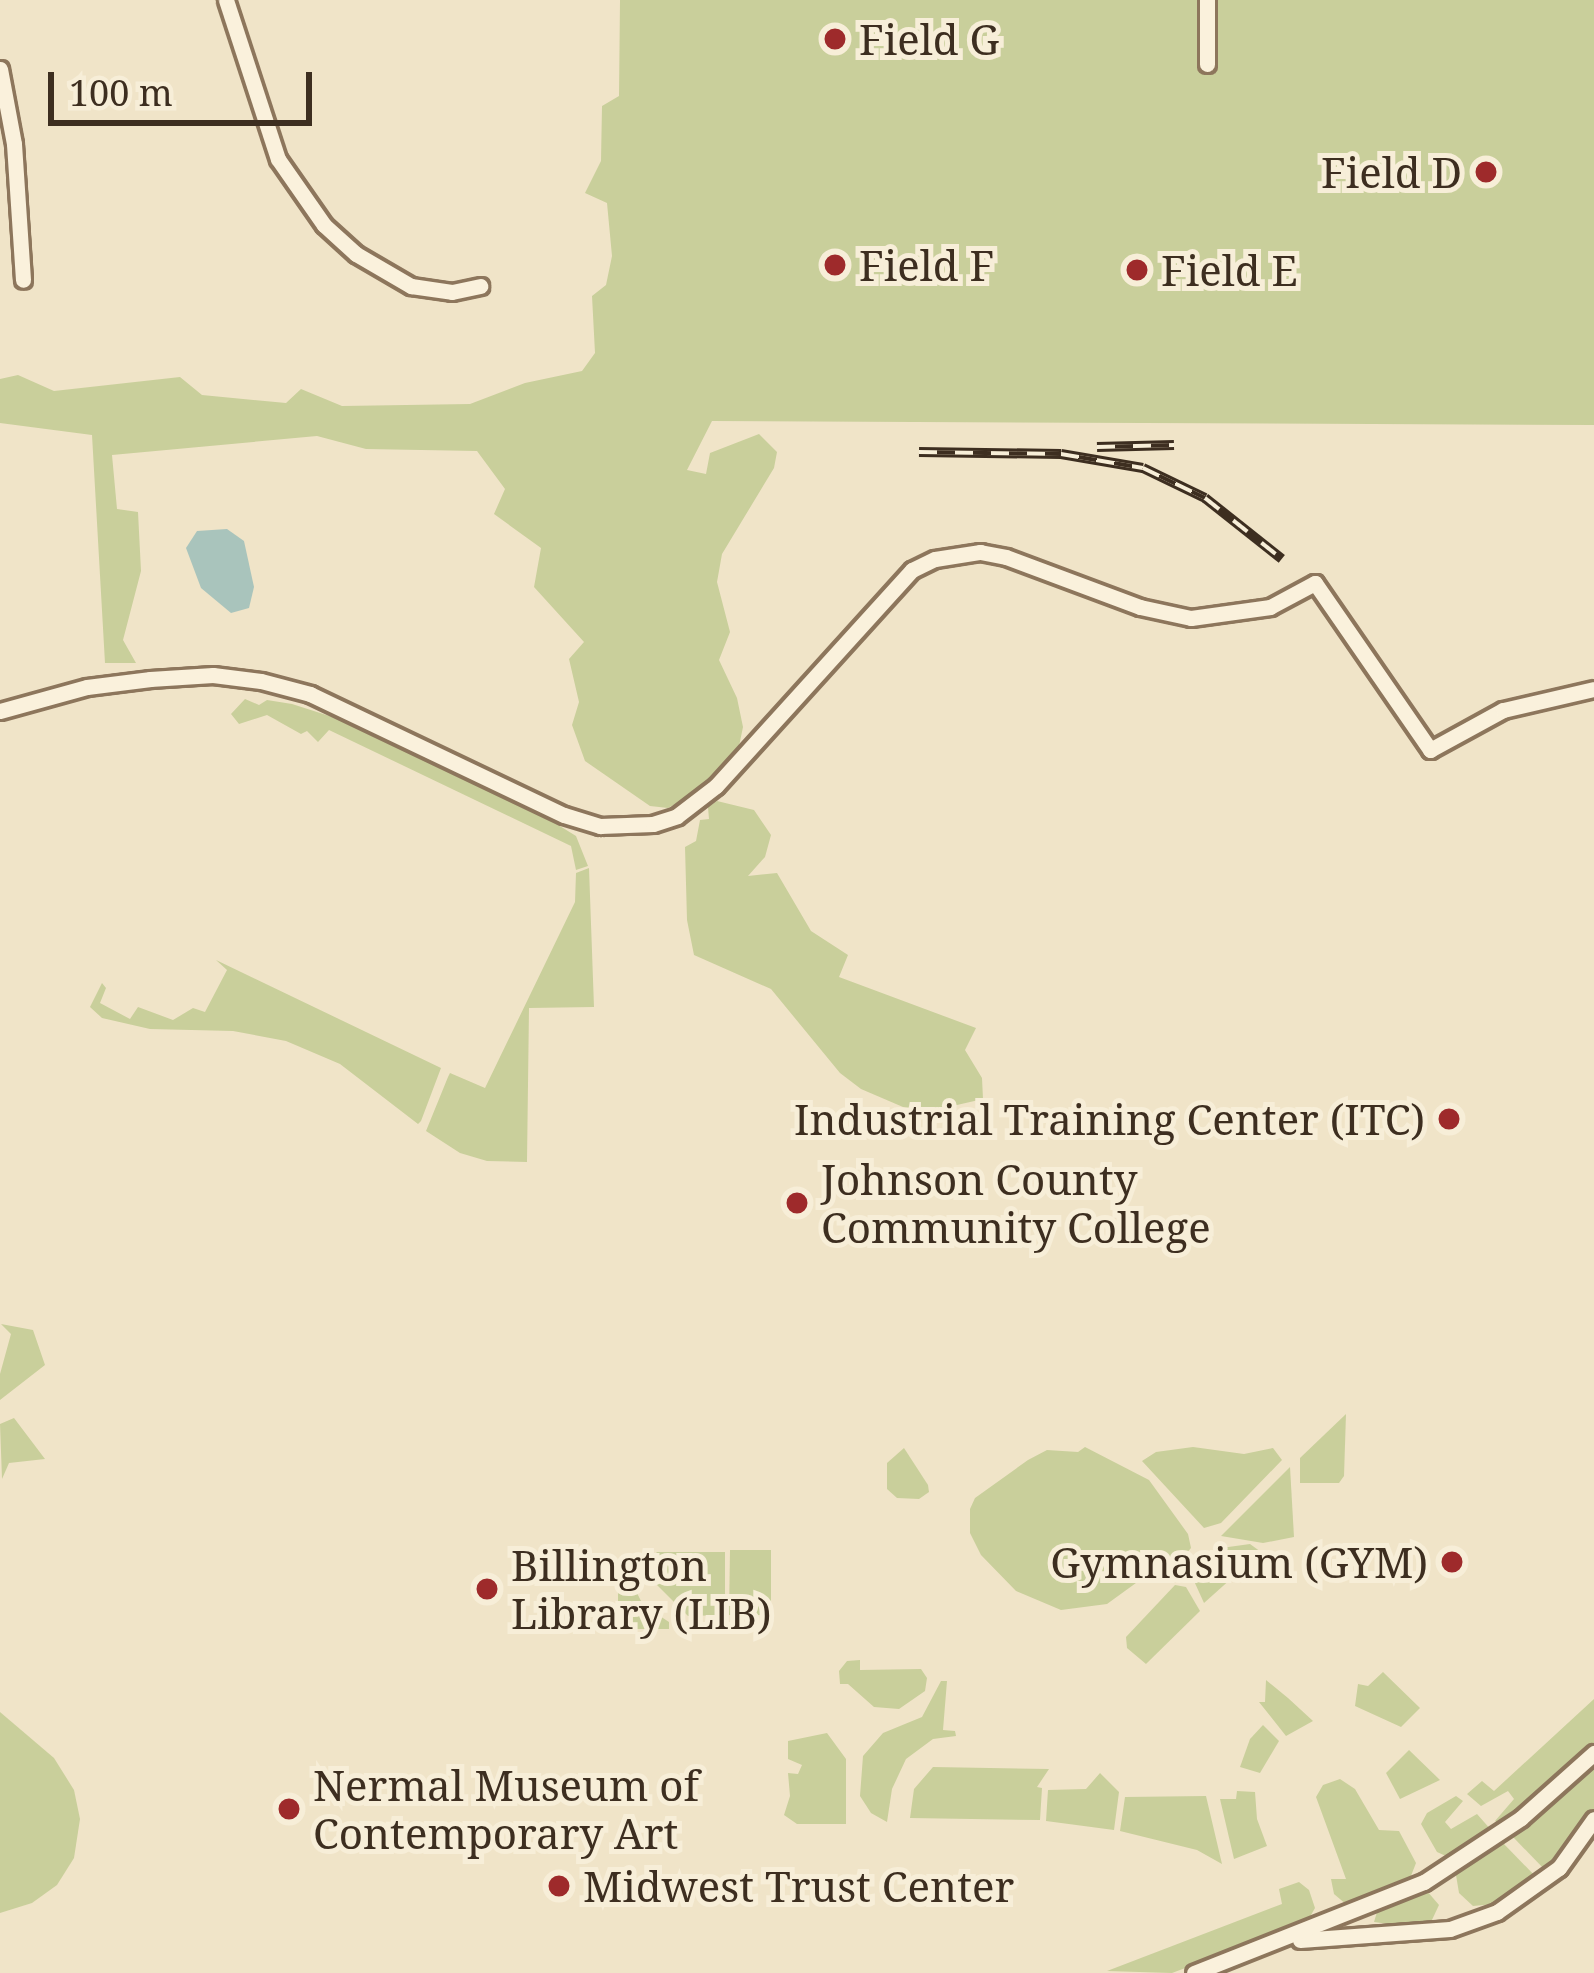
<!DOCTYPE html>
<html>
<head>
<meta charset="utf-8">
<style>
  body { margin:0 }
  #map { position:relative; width:1594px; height:1973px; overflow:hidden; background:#f0e4c8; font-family:"Noto Serif",serif }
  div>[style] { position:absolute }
  .green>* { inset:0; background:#c9cf9b }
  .water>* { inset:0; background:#a9c4bc }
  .roads { filter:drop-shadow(3px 0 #8d765c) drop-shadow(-3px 0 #8d765c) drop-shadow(0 3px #8d765c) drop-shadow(0 -3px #8d765c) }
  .street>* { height:15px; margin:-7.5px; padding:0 7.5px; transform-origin:7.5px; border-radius:7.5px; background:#faf1dc }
  .rail>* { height:10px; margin-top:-5px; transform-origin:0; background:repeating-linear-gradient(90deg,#f7eed8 0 18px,#3d2e20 0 36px); box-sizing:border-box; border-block:3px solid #3d2e20 }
  .dots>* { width:33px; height:33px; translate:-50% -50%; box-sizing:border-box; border:6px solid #f7eed8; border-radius:50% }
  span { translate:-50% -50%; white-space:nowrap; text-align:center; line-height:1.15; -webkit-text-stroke:10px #f7eed8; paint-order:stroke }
  .poi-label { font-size:42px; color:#3d2e20 }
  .left { translate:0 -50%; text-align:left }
  .right { translate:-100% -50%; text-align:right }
  .scale { position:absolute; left:48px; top:72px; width:264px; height:54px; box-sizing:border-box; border:6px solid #3d2e20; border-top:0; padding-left:15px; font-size:36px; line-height:42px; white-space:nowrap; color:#3d2e20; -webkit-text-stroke:9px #f7eed8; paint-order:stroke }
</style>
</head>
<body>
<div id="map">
  <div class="green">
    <div style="clip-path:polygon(620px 0,1594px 0,1594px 425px,712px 421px,687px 470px,706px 474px,710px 453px,759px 434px,777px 452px,774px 468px,722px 554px,717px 582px,730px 632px,719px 660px,737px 698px,743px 727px,738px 751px,696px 793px,668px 808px,650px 806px,585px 761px,572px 725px,579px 702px,569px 659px,584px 642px,534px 587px,541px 548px,494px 514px,505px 489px,477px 451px,366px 449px,317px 436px,112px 455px,117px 509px,138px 512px,141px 571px,123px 640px,136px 663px,105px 663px,92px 435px,0 423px,0 379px,18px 375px,54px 391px,180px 377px,202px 395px,286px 403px,301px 389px,342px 406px,470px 404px,525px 383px,582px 371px,595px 353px,592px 296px,606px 285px,612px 256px,607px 203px,585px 193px,601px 161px,602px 106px,619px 96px)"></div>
    <div style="clip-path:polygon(245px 699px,259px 705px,267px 700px,292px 704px,345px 721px,542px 815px,576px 836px,588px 866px,576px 870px,571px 846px,329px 730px,318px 742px,307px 731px,301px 734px,267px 715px,239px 724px,231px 714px)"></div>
    <div style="clip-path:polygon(717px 801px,754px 810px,771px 835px,765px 857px,748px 876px,777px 873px,811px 931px,848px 955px,839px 977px,976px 1028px,965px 1050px,982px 1078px,983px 1099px,931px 1111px,903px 1107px,861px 1089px,840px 1073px,771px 989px,694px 955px,687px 920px,685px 847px,696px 841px,700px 820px,709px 819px,708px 807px)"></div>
    <div style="clip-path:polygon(589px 868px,594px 1007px,529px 1008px,527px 1162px,487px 1161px,460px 1153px,426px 1131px,448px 1077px,450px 1073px,485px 1088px,575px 902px,576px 873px)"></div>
    <div style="clip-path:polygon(216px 960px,441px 1068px,421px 1121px,418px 1124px,340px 1064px,286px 1041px,233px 1031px,150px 1029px,102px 1018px,90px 1007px,102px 983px,106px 988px,100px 1003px,130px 1019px,138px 1007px,173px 1020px,193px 1008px,205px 1012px,227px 970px)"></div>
    <div style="clip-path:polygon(1px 1324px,33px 1330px,45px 1365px,0 1400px,0 1374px,11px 1334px)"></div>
    <div style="clip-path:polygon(1346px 1414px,1344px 1476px,1339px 1483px,1300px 1483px,1300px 1458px)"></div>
    <div style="clip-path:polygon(14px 1418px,45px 1459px,9px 1463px,2px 1479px,0 1424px)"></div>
    <div style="clip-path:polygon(1085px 1447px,1149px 1480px,1188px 1534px,1191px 1548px,1179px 1562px,1147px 1575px,1107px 1604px,1061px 1610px,1016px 1591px,981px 1555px,970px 1533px,970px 1509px,975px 1498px,1028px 1460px,1047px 1450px,1078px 1452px)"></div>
    <div style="clip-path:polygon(1193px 1447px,1244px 1454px,1273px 1448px,1282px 1460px,1221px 1523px,1204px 1528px,1142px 1461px,1156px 1452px)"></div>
    <div style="clip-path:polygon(904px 1448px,928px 1485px,929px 1492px,919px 1499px,897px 1498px,887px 1489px,887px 1463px)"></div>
    <div style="clip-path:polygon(1290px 1467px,1294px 1537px,1263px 1543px,1221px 1536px)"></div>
    <div style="clip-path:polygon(1250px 1544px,1261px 1552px,1204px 1603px,1189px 1570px,1214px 1549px)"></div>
    <div style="clip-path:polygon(730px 1550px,771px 1550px,771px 1615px,729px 1615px)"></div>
    <div style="clip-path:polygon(657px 1552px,725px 1552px,725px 1615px,688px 1616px,641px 1569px)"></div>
    <div style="clip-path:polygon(1175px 1585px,1186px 1587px,1200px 1611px,1146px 1664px,1127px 1648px,1126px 1637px)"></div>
    <div style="clip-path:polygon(618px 1591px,636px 1591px,643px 1605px,669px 1622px,669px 1629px,618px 1629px)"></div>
    <div style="clip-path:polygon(860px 1660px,860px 1670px,921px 1669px,927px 1678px,925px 1691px,899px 1709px,874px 1707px,848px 1684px,840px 1684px,839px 1671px,847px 1661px)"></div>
    <div style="clip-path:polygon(1383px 1672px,1420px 1708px,1401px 1727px,1355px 1706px,1358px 1684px,1368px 1686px)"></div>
    <div style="clip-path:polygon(1266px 1680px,1288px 1698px,1313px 1721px,1286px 1736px,1259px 1702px,1265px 1702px)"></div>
    <div style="clip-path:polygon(941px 1681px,947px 1681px,943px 1730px,955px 1731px,956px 1736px,933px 1739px,906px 1759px,892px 1789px,887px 1822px,871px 1813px,860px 1796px,863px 1756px,883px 1733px,922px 1717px)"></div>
    <div style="clip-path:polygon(1594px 1699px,1594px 1743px,1502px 1825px,1495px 1821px,1514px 1799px,1508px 1791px,1481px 1806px,1467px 1794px,1482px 1781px,1494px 1791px)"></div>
    <div style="clip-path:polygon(0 1712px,54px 1758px,74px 1790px,80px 1819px,74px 1858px,57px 1885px,32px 1903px,0 1913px)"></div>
    <div style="clip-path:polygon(1263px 1725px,1279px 1741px,1260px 1773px,1240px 1767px,1250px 1739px)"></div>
    <div style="clip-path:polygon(827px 1733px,846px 1759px,846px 1824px,797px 1824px,784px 1815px,790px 1796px,788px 1773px,798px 1774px,802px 1765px,788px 1759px,788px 1741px)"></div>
    <div style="clip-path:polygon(1409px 1750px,1440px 1780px,1400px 1799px,1386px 1773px)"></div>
    <div style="clip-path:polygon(933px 1767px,1049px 1769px,1037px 1787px,1042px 1788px,1040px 1820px,910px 1818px,914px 1789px)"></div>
    <div style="clip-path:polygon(1594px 1767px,1594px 1810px,1546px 1871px,1513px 1837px)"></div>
    <div style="clip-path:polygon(1100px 1773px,1119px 1792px,1114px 1830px,1046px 1821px,1048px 1790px,1086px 1789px)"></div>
    <div style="clip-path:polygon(1340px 1779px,1355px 1789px,1379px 1830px,1399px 1831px,1416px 1863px,1409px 1881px,1347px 1905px,1334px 1894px,1331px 1879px,1346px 1879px,1316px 1797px,1323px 1785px)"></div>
    <div style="clip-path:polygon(1237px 1791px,1255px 1792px,1257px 1819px,1267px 1846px,1234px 1859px,1220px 1799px,1236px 1799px)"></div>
    <div style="clip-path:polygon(1206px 1796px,1222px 1864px,1197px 1850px,1120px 1831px,1125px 1797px)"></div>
    <div style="clip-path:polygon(1456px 1796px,1463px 1801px,1445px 1822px,1451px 1829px,1477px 1814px,1492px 1831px,1448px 1857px,1437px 1852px,1421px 1824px,1427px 1813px)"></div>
    <div style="clip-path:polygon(1503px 1843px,1537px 1878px,1495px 1904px,1473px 1906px,1459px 1893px,1456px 1875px)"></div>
    <div style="clip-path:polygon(1299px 1882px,1309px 1890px,1315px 1908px,1307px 1922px,1172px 1973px,1107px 1971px,1282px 1904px,1279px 1889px)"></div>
    <div style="clip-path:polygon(1427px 1891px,1439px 1905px,1431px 1922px,1411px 1927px,1374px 1922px,1377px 1912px)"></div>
  </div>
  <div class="water">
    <div style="clip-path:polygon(227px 529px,244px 541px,254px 587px,249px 608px,231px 613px,201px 588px,186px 548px,197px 531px)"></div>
  </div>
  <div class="roads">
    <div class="street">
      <div style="left:226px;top:0;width:167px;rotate:71.9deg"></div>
      <div style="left:278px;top:159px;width:80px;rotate:55.1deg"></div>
      <div style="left:324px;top:225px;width:43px;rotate:42.2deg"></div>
      <div style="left:356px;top:254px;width:64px;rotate:30.2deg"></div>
      <div style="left:411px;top:286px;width:41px;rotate:8.3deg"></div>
      <div style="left:452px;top:292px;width:29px;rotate:-12deg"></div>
      <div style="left:1207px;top:0;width:64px;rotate:90deg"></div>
      <div style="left:0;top:69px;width:76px;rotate:79.4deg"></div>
      <div style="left:14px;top:144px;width:136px;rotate:86.2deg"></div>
      <div style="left:0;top:711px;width:90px;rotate:-15.4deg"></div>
      <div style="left:87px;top:687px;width:64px;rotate:-7.2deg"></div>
      <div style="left:150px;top:679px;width:63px;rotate:-3.6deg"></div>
      <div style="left:213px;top:675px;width:48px;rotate:7.1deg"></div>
      <div style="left:261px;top:681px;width:51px;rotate:14.9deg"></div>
      <div style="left:310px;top:694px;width:281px;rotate:25.5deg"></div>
      <div style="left:564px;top:815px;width:38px;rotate:17deg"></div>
      <div style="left:600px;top:826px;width:53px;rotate:-2.2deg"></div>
      <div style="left:653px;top:824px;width:25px;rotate:-18deg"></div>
      <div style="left:677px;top:816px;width:49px;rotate:-37.6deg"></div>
      <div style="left:716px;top:786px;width:292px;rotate:-47.8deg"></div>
      <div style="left:912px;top:570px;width:25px;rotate:-26deg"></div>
      <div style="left:935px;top:559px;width:46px;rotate:-8.8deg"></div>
      <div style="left:980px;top:552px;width:26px;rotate:11deg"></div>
      <div style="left:1006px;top:557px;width:143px;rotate:20.5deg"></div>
      <div style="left:1140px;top:607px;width:52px;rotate:12.2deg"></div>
      <div style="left:1191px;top:618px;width:80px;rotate:-7.9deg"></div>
      <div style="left:1270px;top:607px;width:51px;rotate:-28.1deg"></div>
      <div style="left:1315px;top:583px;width:203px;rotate:55.4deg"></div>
      <div style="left:1430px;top:750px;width:83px;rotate:-28.7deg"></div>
      <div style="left:1503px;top:710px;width:93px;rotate:-13deg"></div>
      <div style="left:1300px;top:1940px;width:150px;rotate:-4.2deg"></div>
      <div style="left:1450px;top:1929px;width:50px;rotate:-19.9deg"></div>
      <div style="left:1497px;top:1912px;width:76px;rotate:-35.4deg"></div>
      <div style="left:1559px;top:1868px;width:60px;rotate:-54.5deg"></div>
      <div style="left:1194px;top:1973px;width:247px;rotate:-21.6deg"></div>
      <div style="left:1424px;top:1882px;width:116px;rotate:-33.4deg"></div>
      <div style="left:1521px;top:1818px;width:98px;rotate:-41.7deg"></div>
    </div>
  </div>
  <div class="rail">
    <div style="left:1097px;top:447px;width:77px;rotate:-1.5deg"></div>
    <div style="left:919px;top:452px;width:142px;rotate:0.8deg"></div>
    <div style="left:1061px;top:454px;width:83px;rotate:9.7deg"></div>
    <div style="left:1143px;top:468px;width:69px;rotate:25.8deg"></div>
    <div style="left:1205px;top:498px;width:98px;rotate:38.4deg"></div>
  </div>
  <div class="dots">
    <div style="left:835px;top:39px;background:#9e2a2b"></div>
    <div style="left:1486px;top:172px;background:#9e2a2b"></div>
    <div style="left:835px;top:265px;background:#9e2a2b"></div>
    <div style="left:1137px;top:270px;background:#9e2a2b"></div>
    <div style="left:1449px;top:1119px;background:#9e2a2b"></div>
    <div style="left:797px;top:1203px;background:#9e2a2b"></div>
    <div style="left:1452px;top:1562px;background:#9e2a2b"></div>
    <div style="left:487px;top:1589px;background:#9e2a2b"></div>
    <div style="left:289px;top:1809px;background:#9e2a2b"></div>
    <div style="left:559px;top:1886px;background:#9e2a2b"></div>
  </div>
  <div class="poi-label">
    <span class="left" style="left:859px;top:39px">Field G</span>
    <span class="right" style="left:1462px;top:172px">Field D</span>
    <span class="left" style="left:859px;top:265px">Field F</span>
    <span class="left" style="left:1161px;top:270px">Field E</span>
    <span class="right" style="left:1425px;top:1119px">Industrial Training Center (ITC)</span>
    <span class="left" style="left:821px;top:1203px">Johnson County<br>Community College</span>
    <span class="right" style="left:1428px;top:1562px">Gymnasium (GYM)</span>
    <span class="left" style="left:511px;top:1589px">Billington<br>Library (LIB)</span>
    <span class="left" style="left:313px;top:1809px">Nermal Museum of<br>Contemporary Art</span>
    <span class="left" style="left:583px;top:1886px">Midwest Trust Center</span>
  </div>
  <div class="scale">100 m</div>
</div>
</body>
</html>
